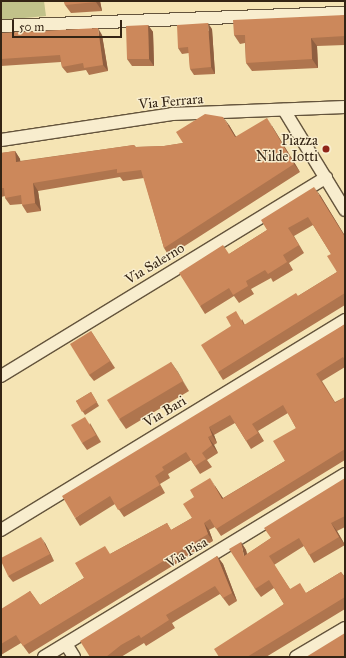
<!DOCTYPE html>
<html>
<head>
<meta charset="utf-8">
<style>
  body { margin:0 }
  #map { position:relative; width:346px; height:658px; overflow:hidden; background:#f5e4b4; font-family:"IM FELL Great Primer",serif }
  div>[style] { position:absolute }
  .green>* { inset:0; background:#c1c28a }
  .roads { filter:drop-shadow(1px 0 #64543c) drop-shadow(-1px 0 #64543c) drop-shadow(0 1px #64543c) drop-shadow(0 -1px #64543c) }
  .minor>* { height:12px; margin:-6px; padding:0 6px; transform-origin:6px; border-radius:6px; background:#f8edce }
  .wall>* { inset:0; background:#af754e }
  .shaded-wall>* { inset:0; background:#8f5f40 }
  .building>* { inset:0; background:#cc885b }
  .dots>* { width:11px; height:11px; translate:-50% -50%; box-sizing:border-box; border:2px solid #f8edce; border-radius:50% }
  span { translate:-50% -50%; white-space:nowrap; text-align:center; line-height:1.15; -webkit-text-stroke:3px #f8edce; paint-order:stroke }
  .street-label { font-size:14px; color:#342414 }
  .poi-label { font-size:14px; color:#342414 }
  .right { translate:-100% -50%; text-align:right }
  .frame { position:absolute; inset:0; border:2px solid #342414; pointer-events:none }
  .scale { position:absolute; left:12px; top:20px; width:110px; height:18px; box-sizing:border-box; border:2px solid #342414; border-top:0; padding-left:5px; font-size:12px; line-height:14px; white-space:nowrap; color:#342414; -webkit-text-stroke:3px #f8edce; paint-order:stroke }
</style>
</head>
<body>
<div id="map">
  <div class="green">
    <div style="clip-path:polygon(1px 1px,44px 1px,46px 16px,2px 20px)"></div>
  </div>
  <div class="roads">
    <div class="minor">
      <div style="left:1px;top:26px;width:344px;rotate:-2.2deg"></div>
      <div style="left:284px;top:110px;width:117px;rotate:58.6deg"></div>
      <div style="left:1px;top:140px;width:173px;rotate:-8.6deg"></div>
      <div style="left:172px;top:114px;width:173px;rotate:-2.3deg"></div>
      <div style="left:1px;top:376px;width:381px;rotate:-31.4deg"></div>
      <div style="left:1px;top:530px;width:403px;rotate:-31.4deg"></div>
      <div style="left:66px;top:644px;width:15px;rotate:58deg"></div>
      <div style="left:44px;top:657px;width:352px;rotate:-31.3deg"></div>
      <div style="left:296px;top:657px;width:57px;rotate:-30.6deg"></div>
    </div>
  </div>
  <div class="wall">
    <div style="clip-path:polygon(64px 1px,100px 1px,102px 11px,71px 13px,65px 5px)"></div>
    <div style="clip-path:polygon(345px 15px,345px 45px,317px 46px,318px 68px,252px 71px,246px 63px,245px 43px,240px 44px,234px 35px)"></div>
    <div style="clip-path:polygon(148px 25px,153px 32px,154px 66px,132px 66px,127px 59px)"></div>
    <div style="clip-path:polygon(212px 29px,215px 74px,194px 75px,190px 69px,189px 53px,182px 54px,178px 48px)"></div>
    <div style="clip-path:polygon(1px 33px,102px 35px,108px 71px,89px 75px,86px 70px,67px 73px,62px 67px,61px 62px,1px 66px)"></div>
    <div style="clip-path:polygon(229px 125px,236px 137px,272px 126px,300px 172px,169px 256px,164px 248px,144px 178px,123px 181px,120px 177px,38px 191px,41px 211px,27px 213px,22px 205px,22px 204px,10px 205px,5px 198px,5px 196px,1px 197px,1px 153px,15px 151px,20px 159px,20px 161px,134px 145px,136px 147px,164px 146px,183px 143px)"></div>
    <div style="clip-path:polygon(320px 195px,345px 236px,345px 305px,223px 380px,218px 372px,242px 319px,245px 325px,298px 296px,337px 272px,331px 254px,313px 225px,294px 236px,304px 253px,289px 263px,293px 270px,273px 282px,271px 278px,251px 289px,254px 294px,239px 303px,234px 296px,205px 314px,200px 306px,229px 254px,267px 230px)"></div>
    <div style="clip-path:polygon(345px 324px,345px 367px,322px 381px,335px 402px,345px 397px,345px 460px,221px 536px,215px 527px,209px 530px,213px 541px,29px 654px,21px 643px,1px 655px,1px 614px,30px 591px,40px 605px,84px 578px,110px 554px,167px 523px,171px 530px,192px 518px,215px 486px,223px 498px,285px 461px,296px 428px,288px 413px,258px 431px,264px 441px,251px 449px,235px 423px,214px 435px,217px 443px,214px 445px,218px 453px,207px 460px,212px 467px,200px 474px,191px 460px,168px 474px,170px 478px,160px 484px,165px 493px,124px 517px,115px 504px,80px 526px,75px 518px)"></div>
    <div style="clip-path:polygon(91px 331px,115px 368px,94px 381px,89px 375px)"></div>
    <div style="clip-path:polygon(171px 362px,189px 391px,126px 429px,119px 419px)"></div>
    <div style="clip-path:polygon(91px 392px,99px 406px,85px 415px,76px 401px)"></div>
    <div style="clip-path:polygon(90px 423px,101px 442px,87px 450px,82px 443px)"></div>
    <div style="clip-path:polygon(345px 478px,345px 527px,337px 531px,345px 545px,314px 563px,304px 546px,274px 565px,290px 589px,306px 593px,341px 572px,345px 577px,345px 609px,266px 657px,219px 657px,284px 604px,274px 588px,261px 597px,255px 589px,241px 542px,246px 550px,247px 554px,271px 538px)"></div>
    <div style="clip-path:polygon(45px 543px,54px 561px,13px 582px,8px 576px)"></div>
    <div style="clip-path:polygon(217px 556px,223px 564px,237px 601px,229px 606px,220px 594px,172px 623px,175px 628px,146px 646px,144px 643px,121px 657px,90px 657px)"></div>
  </div>
  <div class="shaded-wall">
    <div style="clip-path:polygon(96px 1px,100px 1px,102px 11px,96px 2px)"></div>
    <div style="clip-path:polygon(208px 23px,212px 29px,215px 74px,211px 67px)"></div>
    <div style="clip-path:polygon(148px 25px,153px 32px,154px 66px,149px 59px)"></div>
    <div style="clip-path:polygon(98px 28px,102px 35px,108px 71px,103px 65px)"></div>
    <div style="clip-path:polygon(311px 38px,317px 46px,318px 68px,312px 59px)"></div>
    <div style="clip-path:polygon(223px 117px,229px 125px,241px 145px,235px 137px)"></div>
    <div style="clip-path:polygon(267px 118px,272px 126px,300px 172px,294px 164px)"></div>
    <div style="clip-path:polygon(15px 151px,20px 159px,22px 170px,16px 162px)"></div>
    <div style="clip-path:polygon(33px 183px,38px 191px,41px 211px,35px 203px)"></div>
    <div style="clip-path:polygon(314px 187px,320px 195px,345px 236px,345px 237px)"></div>
    <div style="clip-path:polygon(171px 362px,178px 372px,189px 391px,183px 381px)"></div>
    <div style="clip-path:polygon(209px 427px,214px 435px,217px 443px,212px 435px)"></div>
    <div style="clip-path:polygon(208px 437px,214px 445px,218px 453px,212px 445px)"></div>
    <div style="clip-path:polygon(210px 478px,215px 486px,228px 506px,222px 499px)"></div>
    <div style="clip-path:polygon(204px 523px,209px 530px,213px 541px,208px 534px)"></div>
    <div style="clip-path:polygon(331px 523px,337px 531px,345px 545px,339px 537px)"></div>
    <div style="clip-path:polygon(41px 537px,45px 543px,54px 561px,50px 554px)"></div>
    <div style="clip-path:polygon(241px 542px,246px 550px,249px 564px,244px 556px)"></div>
    <div style="clip-path:polygon(217px 556px,223px 564px,237px 601px,232px 593px)"></div>
  </div>
  <div class="building">
    <div style="clip-path:polygon(64px 1px,96px 1px,96px 2px,65px 5px)"></div>
    <div style="clip-path:polygon(345px 15px,345px 36px,311px 38px,312px 59px,246px 63px,245px 35px,234px 35px,233px 20px)"></div>
    <div style="clip-path:polygon(208px 23px,211px 67px,190px 69px,188px 47px,178px 48px,177px 25px)"></div>
    <div style="clip-path:polygon(148px 25px,149px 59px,127px 59px,126px 26px)"></div>
    <div style="clip-path:polygon(98px 28px,103px 65px,84px 68px,83px 63px,62px 67px,60px 55px,1px 59px,1px 33px)"></div>
    <div style="clip-path:polygon(205px 114px,223px 117px,235px 137px,267px 118px,294px 164px,164px 248px,141px 170px,117px 173px,117px 169px,33px 183px,35px 203px,22px 205px,21px 195px,5px 198px,4px 188px,1px 188px,1px 153px,15px 151px,16px 162px,134px 145px,135px 147px,164px 146px,183px 143px,176px 132px)"></div>
    <div style="clip-path:polygon(314px 187px,345px 237px,345px 293px,218px 372px,201px 345px,231px 326px,226px 317px,236px 311px,244px 325px,296px 293px,298px 296px,337px 272px,327px 256px,331px 254px,308px 217px,288px 228px,299px 245px,283px 255px,287px 262px,268px 274px,265px 270px,246px 281px,248px 286px,233px 295px,229px 288px,200px 306px,179px 273px,223px 245px,229px 254px,267px 230px,261px 220px)"></div>
    <div style="clip-path:polygon(345px 324px,345px 360px,343px 357px,316px 374px,335px 403px,345px 397px,345px 449px,216px 529px,210px 519px,204px 523px,208px 534px,23px 646px,16px 635px,1px 644px,1px 614px,2px 614px,1px 612px,1px 609px,30px 591px,40px 605px,84px 578px,75px 563px,105px 546px,110px 554px,167px 523px,171px 530px,192px 518px,183px 504px,194px 497px,190px 490px,210px 478px,222px 499px,285px 461px,273px 441px,296px 428px,283px 405px,252px 424px,258px 433px,246px 441px,230px 415px,209px 427px,212px 435px,208px 437px,212px 445px,202px 453px,206px 459px,195px 466px,186px 452px,162px 467px,164px 470px,155px 476px,160px 485px,118px 510px,110px 496px,75px 518px,62px 496px)"></div>
    <div style="clip-path:polygon(91px 331px,110px 361px,89px 375px,70px 344px)"></div>
    <div style="clip-path:polygon(171px 362px,183px 381px,119px 419px,107px 400px)"></div>
    <div style="clip-path:polygon(91px 392px,97px 402px,82px 412px,76px 401px)"></div>
    <div style="clip-path:polygon(85px 417px,96px 435px,82px 443px,71px 425px)"></div>
    <div style="clip-path:polygon(345px 478px,345px 516px,331px 523px,339px 537px,309px 555px,299px 538px,269px 556px,290px 589px,300px 583px,306px 593px,341px 572px,345px 578px,345px 597px,247px 657px,219px 657px,214px 649px,284px 604px,269px 580px,255px 589px,229px 549px,241px 542px,244px 556px,271px 538px,264px 528px)"></div>
    <div style="clip-path:polygon(41px 537px,50px 554px,8px 576px,1px 561px,1px 558px)"></div>
    <div style="clip-path:polygon(217px 556px,232px 593px,223px 598px,215px 586px,166px 615px,169px 620px,141px 638px,139px 635px,121px 645px,106px 657px,90px 657px,80px 641px)"></div>
    <div style="clip-path:polygon(345px 633px,345px 657px,306px 657px)"></div>
  </div>
  <div class="dots">
    <div style="left:326px;top:149px;background:#8f2418"></div>
  </div>
  <div class="street-label">
    <span style="left:171px;top:102px;rotate:-5deg">Via Ferrara</span>
    <span style="left:155px;top:264px;rotate:-31deg">Via Salerno</span>
    <span style="left:165px;top:412px;rotate:-31deg">Via Bari</span>
    <span style="left:187px;top:553px;rotate:-31deg">Via Pisa</span>
  </div>
  <div class="poi-label">
    <span class="right" style="left:318px;top:149px">Piazza<br>Nilde Iotti</span>
  </div>
  <div class="frame"></div>
  <div class="scale">50 m</div>
</div>
</body>
</html>
